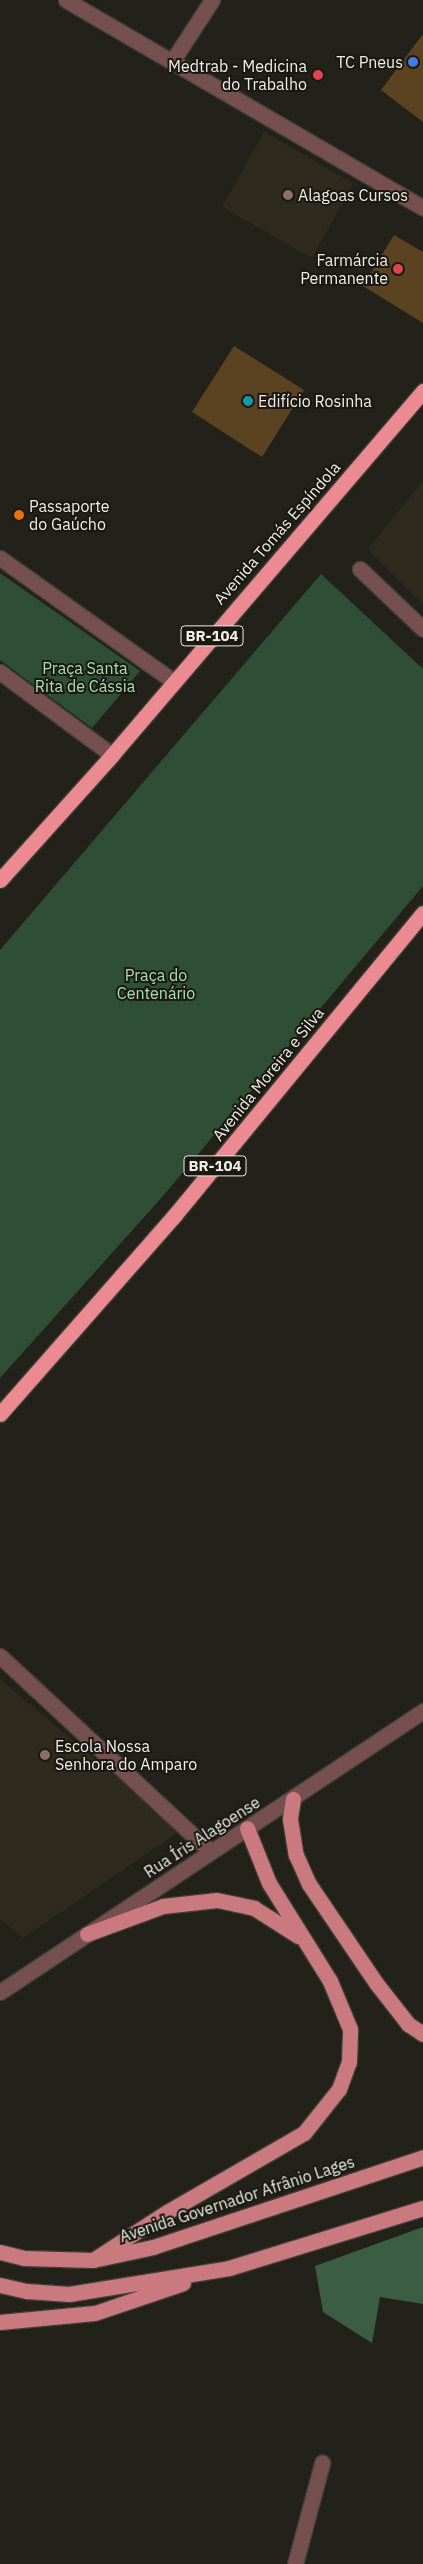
<!DOCTYPE html>
<html>
<head>
<meta charset="utf-8">
<style>
  body { margin:0 }
  #map { position:relative; width:423px; height:2564px; overflow:hidden; background:#23221a; font-family:"IBM Plex Sans",sans-serif }
  div>[style] { position:absolute }
  .built>* { inset:0; background:#2e2b1e }
  .green>* { inset:0; background:#2e4f36 }
  .forest>* { inset:0; background:#3b5d42 }
  .building>* { inset:0; background:#5b4322 }
  .roads { filter:drop-shadow(1px 0 #403f37) drop-shadow(-1px 0 #403f37) drop-shadow(0 1px #403f37) drop-shadow(0 -1px #403f37) }
  .minor>* { height:15px; margin:-7.5px; padding:0 7.5px; transform-origin:7.5px; border-radius:7.5px; background:#764f50 }
  .major>* { height:15px; margin:-7.5px; padding:0 7.5px; transform-origin:7.5px; border-radius:7.5px; background:#ca797e }
  .highway>* { height:15px; margin:-7.5px; padding:0 7.5px; transform-origin:7.5px; border-radius:7.5px; background:#eb8a90 }
  .dots>* { width:14px; height:14px; translate:-50% -50%; box-sizing:border-box; border:2px solid #1a1811; border-radius:50% }
  span { translate:-50% -50%; white-space:nowrap; text-align:center; line-height:1.15; -webkit-text-stroke:4px #1a1811; paint-order:stroke }
  .shield-label span { padding:1px 4px; background:#1a1811; border:1px solid; border-radius:4px; -webkit-text-stroke-width:0 }
  .shield-label { font-size:15px; color:#efeee9; font-weight:700 }
  .poi-label { font-size:16px; color:#efeee9 }
  .right { translate:-100% -50%; text-align:right }
  .left { translate:0 -50%; text-align:left }
  .street-label { font-size:16px; color:#efeee9 }
  .park-label { font-size:16px; color:#a5e0b1 }
</style>
</head>
<body>
<div id="map">
  <div class="built">
    <div style="clip-path:polygon(264px 132px,353px 183px,312px 258px,222px 207px)"></div>
    <div style="clip-path:polygon(423px 481px,423px 604px,368px 549px)"></div>
    <div style="clip-path:polygon(0 1679px,180px 1831px,23px 1938px,0 1919px)"></div>
  </div>
  <div class="green">
    <div style="clip-path:polygon(0 573px,140px 671px,92px 728px,0 660px)"></div>
    <div style="clip-path:polygon(321px 574px,423px 669px,423px 886px,163px 1196px,0 1378px,0 950px)"></div>
  </div>
  <div class="forest">
    <div style="clip-path:polygon(423px 2227px,423px 2304px,380px 2297px,372px 2343px,323px 2312px,315px 2266px)"></div>
  </div>
  <div class="building">
    <div style="clip-path:polygon(423px 34px,423px 122px,381px 90px)"></div>
    <div style="clip-path:polygon(394px 235px,423px 252px,423px 323px,363px 286px)"></div>
    <div style="clip-path:polygon(234px 346px,304px 390px,262px 457px,192px 412px)"></div>
  </div>
  <div class="roads">
    <div class="minor">
      <div style="left:66px;top:0;width:413px;rotate:30.2deg"></div>
      <div style="left:173px;top:60px;width:72px;rotate:-57deg"></div>
      <div style="left:0;top:558px;width:212px;rotate:35.4deg"></div>
      <div style="left:360px;top:569px;width:87px;rotate:43.6deg"></div>
      <div style="left:0;top:672px;width:139px;rotate:36.5deg"></div>
      <div style="left:0;top:1656px;width:287px;rotate:42.9deg"></div>
      <div style="left:0;top:1992px;width:508px;rotate:-33.6deg"></div>
      <div style="left:295px;top:2564px;width:105px;rotate:-75deg"></div>
    </div>
    <div class="major">
      <div style="left:293px;top:1799px;width:20px;rotate:99deg"></div>
      <div style="left:290px;top:1819px;width:36px;rotate:81deg"></div>
      <div style="left:296px;top:1855px;width:32px;rotate:66deg"></div>
      <div style="left:309px;top:1884px;width:120px;rotate:55.9deg"></div>
      <div style="left:376px;top:1983px;width:52px;rotate:52deg"></div>
      <div style="left:408px;top:2024px;width:18px;rotate:34deg"></div>
      <div style="left:87px;top:1934px;width:81px;rotate:-20.2deg"></div>
      <div style="left:163px;top:1906px;width:54px;rotate:-6.3deg"></div>
      <div style="left:217px;top:1900px;width:38px;rotate:12deg"></div>
      <div style="left:254px;top:1908px;width:52px;rotate:32.5deg"></div>
      <div style="left:0;top:2252px;width:25px;rotate:14deg"></div>
      <div style="left:24px;top:2258px;width:69px;rotate:1.7deg"></div>
      <div style="left:93px;top:2260px;width:61px;rotate:-12.2deg"></div>
      <div style="left:153px;top:2247px;width:285px;rotate:-18.4deg"></div>
      <div style="left:93px;top:2260px;width:88px;rotate:-33deg"></div>
      <div style="left:167px;top:2212px;width:158px;rotate:-30deg"></div>
      <div style="left:304px;top:2133px;width:56px;rotate:-51.5deg"></div>
      <div style="left:339px;top:2089px;width:29px;rotate:-70deg"></div>
      <div style="left:349px;top:2062px;width:33px;rotate:-88deg"></div>
      <div style="left:350px;top:2029px;width:52px;rotate:-112.6deg"></div>
      <div style="left:330px;top:1981px;width:115px;rotate:-121.9deg"></div>
      <div style="left:269px;top:1883px;width:59px;rotate:-111.8deg"></div>
      <div style="left:0;top:2285px;width:28px;rotate:13deg"></div>
      <div style="left:27px;top:2291px;width:42px;rotate:4.1deg"></div>
      <div style="left:69px;top:2294px;width:162px;rotate:-9.2deg"></div>
      <div style="left:229px;top:2268px;width:203px;rotate:-17.2deg"></div>
      <div style="left:0;top:2322px;width:95px;rotate:-5.4deg"></div>
      <div style="left:95px;top:2313px;width:93px;rotate:-18.8deg"></div>
    </div>
    <div class="highway">
      <div style="left:0;top:880px;width:168px;rotate:-48.1deg"></div>
      <div style="left:112px;top:755px;width:479px;rotate:-49.5deg"></div>
      <div style="left:0;top:1414px;width:264px;rotate:-48.7deg"></div>
      <div style="left:174px;top:1216px;width:392px;rotate:-50.6deg"></div>
    </div>
  </div>
  <div class="dots">
    <div style="left:413px;top:62px;background:#3f7fe0"></div>
    <div style="left:318px;top:75px;background:#e0444e"></div>
    <div style="left:288px;top:195px;background:#8d6e63"></div>
    <div style="left:398px;top:269px;background:#e0444e"></div>
    <div style="left:248px;top:401px;background:#0f9aa8"></div>
    <div style="left:19px;top:515px;background:#e8710a"></div>
    <div style="left:45px;top:1755px;background:#8d6e63"></div>
  </div>
  <div class="shield-label">
    <span style="left:212px;top:636px">BR-104</span>
    <span style="left:215px;top:1166px">BR-104</span>
  </div>
  <div class="poi-label">
    <span class="right" style="left:403px;top:62px">TC Pneus</span>
    <span class="right" style="left:307px;top:75px">Medtrab - Medicina<br>do Trabalho</span>
    <span class="left" style="left:298px;top:195px">Alagoas Cursos</span>
    <span class="right" style="left:388px;top:269px">Farmárcia<br>Permanente</span>
    <span class="left" style="left:258px;top:401px">Edifício Rosinha</span>
    <span class="left" style="left:29px;top:515px">Passaporte<br>do Gaúcho</span>
    <span class="left" style="left:55px;top:1755px">Escola Nossa<br>Senhora do Amparo</span>
  </div>
  <div class="street-label">
    <span style="left:277px;top:533px;rotate:-49deg">Avenida Tomás Espíndola</span>
    <span style="left:268px;top:1074px;rotate:-51deg">Avenida Moreira e Silva</span>
    <span style="left:202px;top:1837px;rotate:-33deg">Rua Íris Alagoense</span>
    <span style="left:237px;top:2199px;rotate:-18deg">Avenida Governador Afrânio Lages</span>
  </div>
  <div class="park-label">
    <span style="left:85px;top:677px">Praça Santa<br>Rita de Cássia</span>
    <span style="left:156px;top:984px">Praça do<br>Centenário</span>
  </div>
</div>
</body>
</html>
